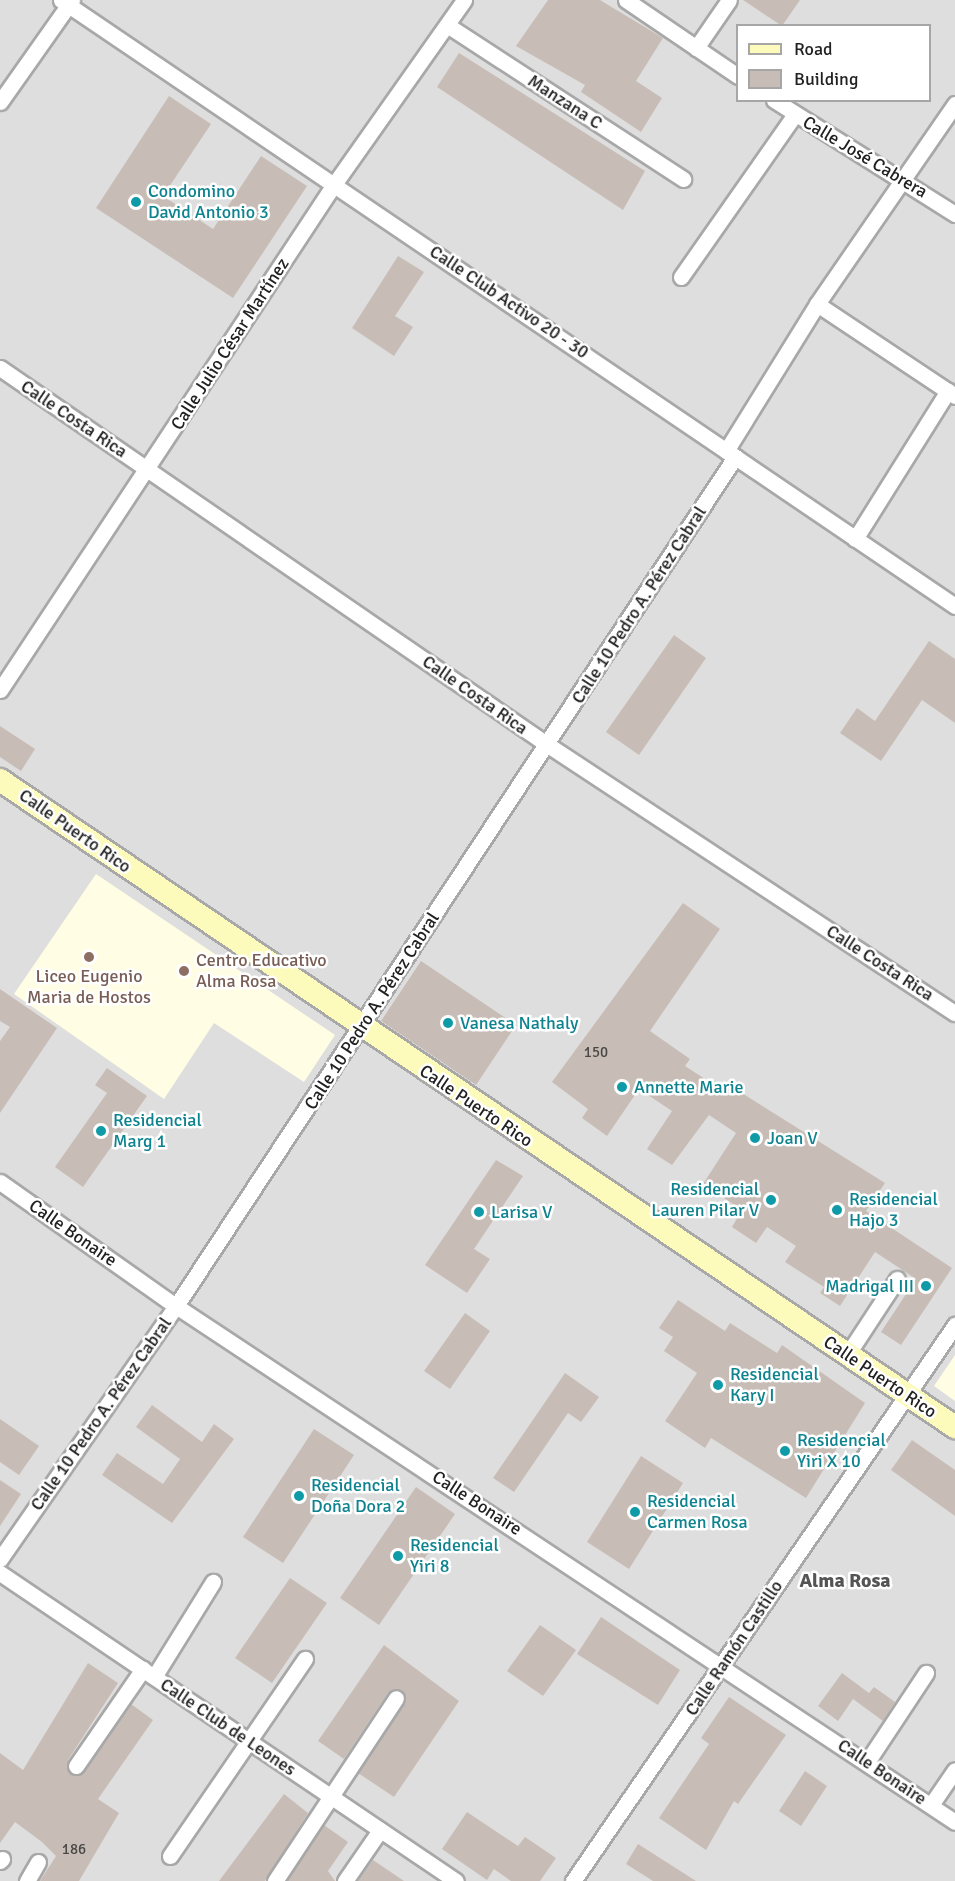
<!DOCTYPE html>
<html>
<head>
<meta charset="utf-8">
<style>
  body { margin:0 }
  #map { position:relative; width:955px; height:1881px; overflow:hidden; background:#f2eee8; font-family:Signika,sans-serif }
  div>[style] { position:absolute }
  .residential>* { inset:0; background:#dfdede }
  .education>* { inset:0; background:#fffde4 }
  .building>* { inset:0; background:#c7bdb6 }
  .roads { filter:drop-shadow(2px 0 #a8a8a8) drop-shadow(-2px 0 #a8a8a8) drop-shadow(0 2px #a8a8a8) drop-shadow(0 -2px #a8a8a8) }
  .street>* { height:15px; margin:-7.5px; padding:0 7.5px; transform-origin:7.5px; border-radius:7.5px; background:#fff }
  .secondary>* { height:22px; margin:-11px; padding:0 11px; transform-origin:11px; border-radius:11px; background:#fdfbbb }
  .dots>* { width:16px; height:16px; translate:-50% -50%; box-sizing:border-box; border:3px solid #fff; border-radius:50% }
  span { translate:-50% -50%; white-space:nowrap; text-align:center; line-height:1.15; -webkit-text-stroke:5px #fff; paint-order:stroke }
  .number-label { font-size:15px; color:#4a4846 }
  .number-label span { -webkit-text-stroke-width:0 }
  .street-label { font-size:18px; color:#212121 }
  .culture-label { font-size:18px; color:#0d838f }
  .left { translate:0 -50%; text-align:left }
  .right { translate:-100% -50%; text-align:right }
  .education-label { font-size:18px; color:#785e54 }
  .neighbourhood-label { font-size:20px; color:#545454; font-weight:700 }
  .legend { position:absolute; left:736px; top:24px; width:195px; height:78px; box-sizing:border-box; background:#fff; border:2px solid #a6a6a6; margin:0; padding:8px 10px; list-style:none; font-size:18px; color:#212121 }
  .legend li { display:flex; align-items:center; gap:12px; height:30px }
  .legend b { width:30px; border:2px solid #a6a6a6 }
</style>
</head>
<body>
<div id="map">
  <div class="residential">
    <div style="clip-path:polygon(evenodd,0 0,955px 0,955px 1881px,0 1881px,0 0,738px 26px,930px 26px,930px 100px,738px 100px,738px 26px)"></div>
  </div>
  <div class="education">
    <div style="clip-path:polygon(96px 874px,335px 1035px,304px 1082px,214px 1023px,164px 1099px,14px 994px)"></div>
    <div style="clip-path:polygon(955px 1355px,955px 1401px,934px 1386px)"></div>
  </div>
  <div class="building">
    <div style="clip-path:polygon(548px 0,600px 0,663px 38px,636px 81px,662px 98px,641px 132px,581px 92px,585px 85px,516px 46px)"></div>
    <div style="clip-path:polygon(743px 0,800px 0,782px 26px)"></div>
    <div style="clip-path:polygon(459px 53px,645px 171px,623px 210px,437px 87px)"></div>
    <div style="clip-path:polygon(169px 96px,211px 124px,163px 196px,213px 229px,261px 156px,307px 186px,233px 298px,96px 208px)"></div>
    <div style="clip-path:polygon(398px 256px,424px 272px,395px 316px,413px 327px,394px 356px,352px 328px)"></div>
    <div style="clip-path:polygon(674px 635px,706px 658px,639px 755px,606px 732px)"></div>
    <div style="clip-path:polygon(929px 641px,955px 659px,955px 723px,922px 700px,881px 761px,840px 733px,857px 708px,875px 721px)"></div>
    <div style="clip-path:polygon(0 726px,35px 749px,21px 771px,0 757px)"></div>
    <div style="clip-path:polygon(683px 903px,720px 929px,650px 1031px,690px 1059px,685px 1066px,722px 1090px,726px 1083px,885px 1183px,866px 1211px,952px 1268px,901px 1345px,881px 1332px,916px 1279px,875px 1252px,840px 1306px,820px 1293px,824px 1287px,785px 1262px,796px 1246px,767px 1227px,756px 1243px,732px 1227px,742px 1210px,703px 1184px,736px 1133px,709px 1115px,672px 1165px,647px 1149px,672px 1111px,639px 1089px,607px 1136px,582px 1118px,588px 1109px,552px 1082px)"></div>
    <div style="clip-path:polygon(421px 961px,516px 1025px,476px 1085px,381px 1021px)"></div>
    <div style="clip-path:polygon(0 989px,57px 1028px,0 1113px,0 1041px,10px 1027px,0 1021px)"></div>
    <div style="clip-path:polygon(107px 1068px,147px 1096px,83px 1187px,55px 1167px,107px 1093px,95px 1085px)"></div>
    <div style="clip-path:polygon(496px 1160px,523px 1176px,474px 1249px,490px 1259px,467px 1293px,425px 1265px)"></div>
    <div style="clip-path:polygon(678px 1300px,725px 1331px,730px 1323px,777px 1353px,782px 1345px,865px 1403px,806px 1498px,711px 1438px,705px 1448px,665px 1421px,697px 1373px,664px 1351px,673px 1337px,659px 1328px)"></div>
    <div style="clip-path:polygon(465px 1313px,490px 1331px,450px 1389px,424px 1371px)"></div>
    <div style="clip-path:polygon(565px 1373px,599px 1397px,581px 1422px,568px 1413px,514px 1492px,493px 1478px)"></div>
    <div style="clip-path:polygon(152px 1405px,202px 1442px,214px 1424px,234px 1439px,172px 1523px,102px 1475px,117px 1453px,163px 1484px,180px 1459px,136px 1427px)"></div>
    <div style="clip-path:polygon(0 1419px,39px 1446px,19px 1475px,0 1462px)"></div>
    <div style="clip-path:polygon(314px 1429px,354px 1455px,283px 1563px,243px 1537px)"></div>
    <div style="clip-path:polygon(912px 1440px,955px 1470px,955px 1516px,891px 1470px)"></div>
    <div style="clip-path:polygon(641px 1456px,683px 1483px,629px 1569px,587px 1542px)"></div>
    <div style="clip-path:polygon(0 1480px,21px 1494px,0 1526px)"></div>
    <div style="clip-path:polygon(416px 1487px,455px 1514px,379px 1625px,340px 1598px)"></div>
    <div style="clip-path:polygon(290px 1578px,327px 1603px,272px 1683px,235px 1658px)"></div>
    <div style="clip-path:polygon(601px 1617px,680px 1670px,658px 1705px,577px 1654px)"></div>
    <div style="clip-path:polygon(540px 1625px,576px 1650px,543px 1696px,507px 1671px)"></div>
    <div style="clip-path:polygon(384px 1645px,459px 1701px,394px 1797px,358px 1773px,404px 1703px,402px 1690px,388px 1693px,344px 1759px,318px 1741px)"></div>
    <div style="clip-path:polygon(88px 1663px,118px 1683px,68px 1760px,70px 1774px,84px 1772px,131px 1704px,153px 1720px,98px 1799px,119px 1813px,79px 1881px,40px 1881px,56px 1856px,42px 1842px,15px 1822px,0 1843px,0 1753px,23px 1770px)"></div>
    <div style="clip-path:polygon(842px 1673px,869px 1693px,874px 1687px,895px 1702px,883px 1721px,853px 1699px,838px 1721px,818px 1706px)"></div>
    <div style="clip-path:polygon(729px 1697px,786px 1735px,738px 1804px,734px 1801px,706px 1850px,659px 1818px,709px 1744px,701px 1738px)"></div>
    <div style="clip-path:polygon(805px 1771px,827px 1786px,801px 1826px,779px 1811px)"></div>
    <div style="clip-path:polygon(284px 1794px,308px 1813px,265px 1881px,219px 1881px)"></div>
    <div style="clip-path:polygon(467px 1812px,518px 1846px,525px 1837px,556px 1858px,540px 1881px,511px 1881px,494px 1869px,487px 1880px,442px 1849px)"></div>
    <div style="clip-path:polygon(324px 1825px,348px 1842px,328px 1871px,335px 1881px,287px 1881px)"></div>
    <div style="clip-path:polygon(638px 1844px,696px 1881px,653px 1881px,626px 1864px)"></div>
    <div style="clip-path:polygon(373px 1860px,404px 1881px,358px 1881px)"></div>
  </div>
  <div class="roads">
    <div class="street">
      <div style="left:61px;top:0;width:1080px;rotate:34.13deg"></div>
      <div style="left:626px;top:0;width:135px;rotate:34.2deg"></div>
      <div style="left:447px;top:25px;width:282px;rotate:33.1deg"></div>
      <div style="left:696px;top:48px;width:58px;rotate:-55.5deg"></div>
      <div style="left:774px;top:100px;width:214px;rotate:32.2deg"></div>
      <div style="left:0;top:102px;width:125px;rotate:-54.8deg"></div>
      <div style="left:681px;top:277px;width:199px;rotate:-55deg"></div>
      <div style="left:817px;top:304px;width:166px;rotate:33.7deg"></div>
      <div style="left:0;top:368px;width:665px;rotate:34.53deg"></div>
      <div style="left:548px;top:745px;width:487px;rotate:33.4deg"></div>
      <div style="left:726px;top:451px;width:173px;rotate:-58.2deg"></div>
      <div style="left:817px;top:304px;width:243px;rotate:-55.4deg"></div>
      <div style="left:855px;top:539px;width:175px;rotate:-57.9deg"></div>
      <div style="left:0;top:690px;width:608px;rotate:-56.55deg"></div>
      <div style="left:335px;top:183px;width:224px;rotate:-54.8deg"></div>
      <div style="left:0;top:1182px;width:215px;rotate:35.2deg"></div>
      <div style="left:176px;top:1306px;width:934px;rotate:33.52deg"></div>
      <div style="left:847px;top:1355px;width:91px;rotate:-56.7deg"></div>
      <div style="left:0;top:1559px;width:308px;rotate:-55.2deg"></div>
      <div style="left:176px;top:1306px;width:1017px;rotate:-56.64deg"></div>
      <div style="left:0;top:1573px;width:550px;rotate:34.04deg"></div>
      <div style="left:154px;top:1677px;width:112px;rotate:-58.2deg"></div>
      <div style="left:867px;top:1762px;width:107px;rotate:-56.5deg"></div>
      <div style="left:76px;top:1766px;width:118px;rotate:-55.4deg"></div>
      <div style="left:931px;top:1805px;width:42px;rotate:-55.6deg"></div>
      <div style="left:170px;top:1856px;width:239px;rotate:-55.6deg"></div>
      <div style="left:0;top:1861px;width:3px;rotate:-45deg"></div>
      <div style="left:27px;top:1881px;width:22px;rotate:-60deg"></div>
      <div style="left:275px;top:1881px;width:219px;rotate:-56.5deg"></div>
      <div style="left:345px;top:1881px;width:62px;rotate:-55.5deg"></div>
      <div style="left:573px;top:1881px;width:675px;rotate:-55.51deg"></div>
    </div>
    <div class="secondary">
      <div style="left:0;top:780px;width:1154px;rotate:34.12deg"></div>
    </div>
  </div>
  <div class="dots">
    <div style="left:136px;top:202px;background:#0f9aa8"></div>
    <div style="left:89px;top:957px;background:#8d6e63"></div>
    <div style="left:184px;top:971px;background:#8d6e63"></div>
    <div style="left:448px;top:1023px;background:#0f9aa8"></div>
    <div style="left:622px;top:1087px;background:#0f9aa8"></div>
    <div style="left:101px;top:1131px;background:#0f9aa8"></div>
    <div style="left:755px;top:1138px;background:#0f9aa8"></div>
    <div style="left:771px;top:1200px;background:#0f9aa8"></div>
    <div style="left:837px;top:1210px;background:#0f9aa8"></div>
    <div style="left:479px;top:1212px;background:#0f9aa8"></div>
    <div style="left:926px;top:1286px;background:#0f9aa8"></div>
    <div style="left:718px;top:1385px;background:#0f9aa8"></div>
    <div style="left:785px;top:1451px;background:#0f9aa8"></div>
    <div style="left:299px;top:1496px;background:#0f9aa8"></div>
    <div style="left:635px;top:1512px;background:#0f9aa8"></div>
    <div style="left:398px;top:1556px;background:#0f9aa8"></div>
  </div>
  <div class="number-label">
    <span style="left:596px;top:1053px">150</span>
    <span style="left:74px;top:1850px">186</span>
  </div>
  <div class="street-label">
    <span style="left:565px;top:102px;rotate:33deg">Manzana C</span>
    <span style="left:865px;top:157px;rotate:31deg">Calle José Cabrera</span>
    <span style="left:509px;top:302px;rotate:34deg">Calle Club Activo 20 - 30</span>
    <span style="left:230px;top:344px;rotate:-57deg">Calle Julio César Martínez</span>
    <span style="left:74px;top:419px;rotate:34deg">Calle Costa Rica</span>
    <span style="left:639px;top:605px;rotate:-57deg">Calle 10 Pedro A. Pérez Cabral</span>
    <span style="left:475px;top:695px;rotate:35deg">Calle Costa Rica</span>
    <span style="left:75px;top:831px;rotate:35deg">Calle Puerto Rico</span>
    <span style="left:880px;top:963px;rotate:33deg">Calle Costa Rica</span>
    <span style="left:372px;top:1011px;rotate:-57deg">Calle 10 Pedro A. Pérez Cabral</span>
    <span style="left:476px;top:1106px;rotate:34deg">Calle Puerto Rico</span>
    <span style="left:73px;top:1233px;rotate:35deg">Calle Bonaire</span>
    <span style="left:880px;top:1377px;rotate:34deg">Calle Puerto Rico</span>
    <span style="left:101px;top:1414px;rotate:-55deg">Calle 10 Pedro A. Pérez Cabral</span>
    <span style="left:477px;top:1503px;rotate:33deg">Calle Bonaire</span>
    <span style="left:734px;top:1648px;rotate:-56deg">Calle Ramón Castillo</span>
    <span style="left:228px;top:1727px;rotate:34deg">Calle Club de Leones</span>
    <span style="left:882px;top:1772px;rotate:34deg">Calle Bonaire</span>
  </div>
  <div class="culture-label">
    <span class="left" style="left:148px;top:202px">Condomino<br>David Antonio 3</span>
    <span class="left" style="left:460px;top:1023px">Vanesa Nathaly</span>
    <span class="left" style="left:634px;top:1087px">Annette Marie</span>
    <span class="left" style="left:113px;top:1131px">Residencial<br>Marg 1</span>
    <span class="left" style="left:767px;top:1138px">Joan V</span>
    <span class="right" style="left:759px;top:1200px">Residencial<br>Lauren Pilar V</span>
    <span class="left" style="left:849px;top:1210px">Residencial<br>Hajo 3</span>
    <span class="left" style="left:491px;top:1212px">Larisa V</span>
    <span class="right" style="left:914px;top:1286px">Madrigal III</span>
    <span class="left" style="left:730px;top:1385px">Residencial<br>Kary I</span>
    <span class="left" style="left:797px;top:1451px">Residencial<br>Yiri X 10</span>
    <span class="left" style="left:311px;top:1496px">Residencial<br>Doña Dora 2</span>
    <span class="left" style="left:647px;top:1512px">Residencial<br>Carmen Rosa</span>
    <span class="left" style="left:410px;top:1556px">Residencial<br>Yiri 8</span>
  </div>
  <div class="education-label">
    <span class="left" style="left:196px;top:971px">Centro Educativo<br>Alma Rosa</span>
    <span style="left:89px;top:987px">Liceo Eugenio<br>Maria de Hostos</span>
  </div>
  <div class="neighbourhood-label">
    <span style="left:845px;top:1580px">Alma Rosa</span>
  </div>
  <ul class="legend">
  <li><b style="height:8px;background:#fdfbbb"></b>Road</li>
  <li><b style="height:16px;background:#c7bdb6"></b>Building</li>
  </ul>
</div>
</body>
</html>
